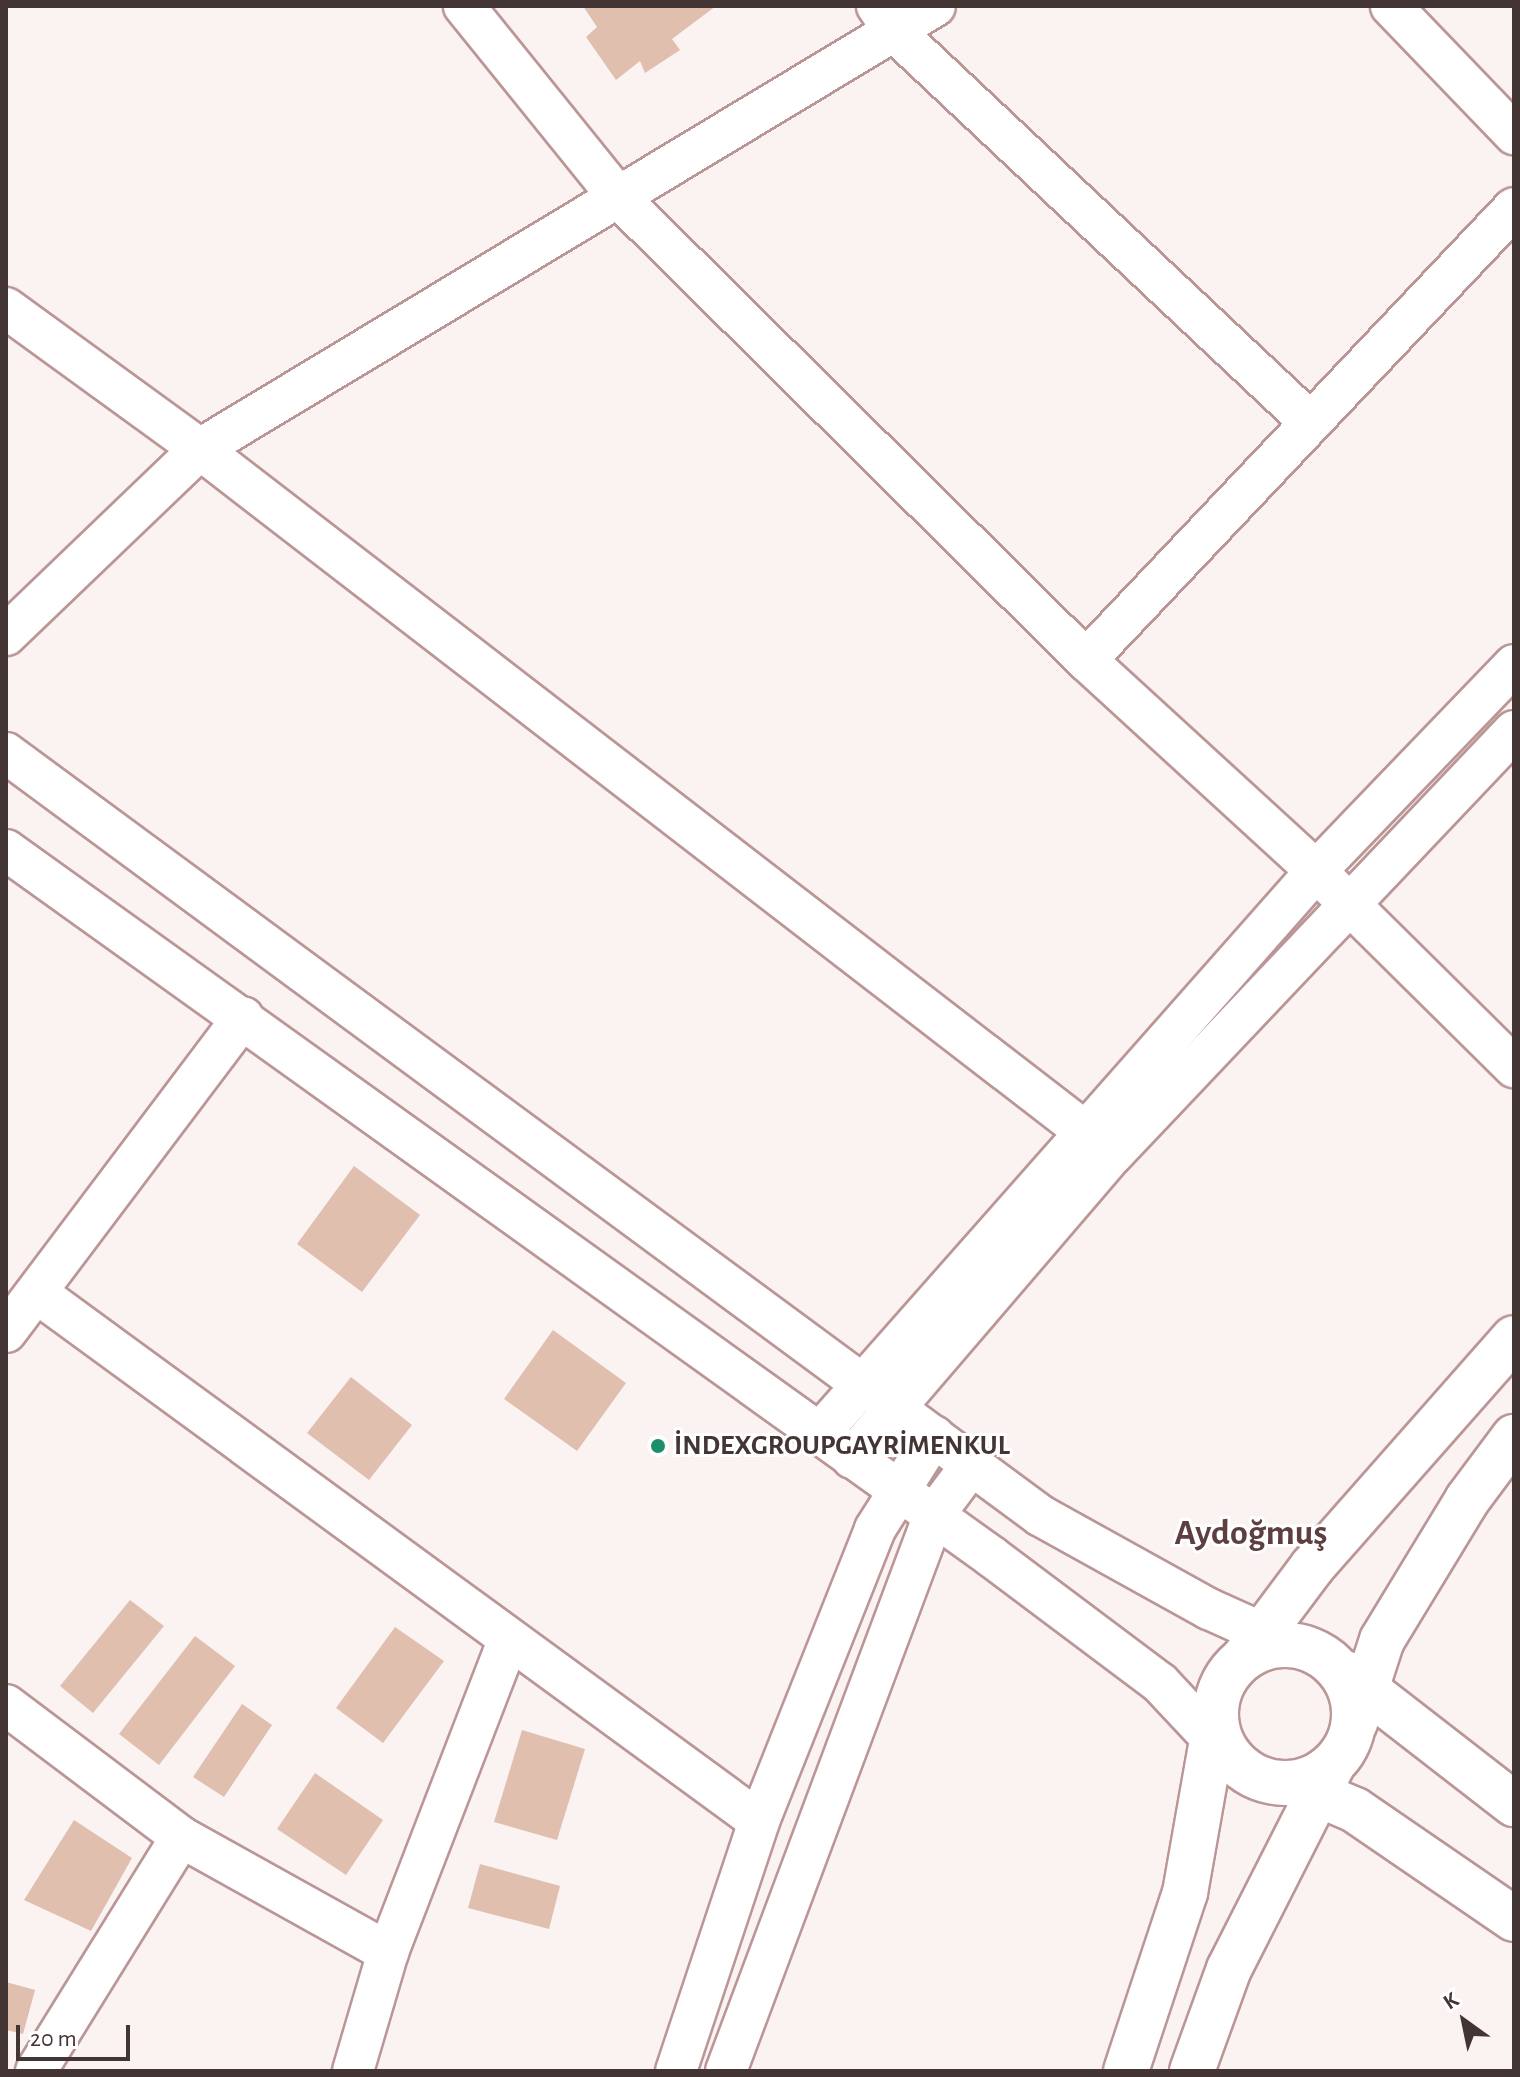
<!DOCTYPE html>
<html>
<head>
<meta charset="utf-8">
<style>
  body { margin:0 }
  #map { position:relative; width:1520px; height:2077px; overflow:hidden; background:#fbf2f2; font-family:"Alegreya Sans",sans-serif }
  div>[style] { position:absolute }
  .building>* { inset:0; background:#e0bfaf }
  .roads { filter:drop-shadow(2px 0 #bb9697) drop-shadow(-2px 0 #bb9697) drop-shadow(0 2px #bb9697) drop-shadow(0 -2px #bb9697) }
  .minor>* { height:40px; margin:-20px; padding:0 20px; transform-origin:20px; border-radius:20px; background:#fff }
  .tertiary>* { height:44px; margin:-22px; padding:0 22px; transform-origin:22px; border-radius:22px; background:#fff }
  .tertiary>.ring { margin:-22px; padding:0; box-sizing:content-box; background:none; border:44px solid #fff; border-radius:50% }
  .dots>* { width:22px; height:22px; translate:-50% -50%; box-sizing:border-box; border:4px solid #fff; border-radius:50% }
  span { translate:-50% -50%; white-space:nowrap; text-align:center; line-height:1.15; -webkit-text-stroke:6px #fff; paint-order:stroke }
  .poi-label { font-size:28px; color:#443535; font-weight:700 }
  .left { translate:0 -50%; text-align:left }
  .district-label { font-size:36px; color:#5e3f40; font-weight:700 }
  .frame { position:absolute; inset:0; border:8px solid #443535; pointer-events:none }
  .north { position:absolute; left:1424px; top:1981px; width:80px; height:80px; -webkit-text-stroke:6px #fff; paint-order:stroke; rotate:327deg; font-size:22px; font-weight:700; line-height:32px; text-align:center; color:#443535 }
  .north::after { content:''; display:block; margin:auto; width:28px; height:36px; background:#443535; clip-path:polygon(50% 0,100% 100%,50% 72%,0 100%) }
  .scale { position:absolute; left:16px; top:2025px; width:114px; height:36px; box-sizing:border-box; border:4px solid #443535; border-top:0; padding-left:10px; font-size:24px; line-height:28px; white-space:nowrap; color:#443535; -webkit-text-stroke:6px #fff; paint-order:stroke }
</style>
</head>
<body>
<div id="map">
  <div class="building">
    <div style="clip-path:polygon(583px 6px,716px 6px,672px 39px,680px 50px,645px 73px,640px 61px,616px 80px,586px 37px,597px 27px)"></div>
    <div style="clip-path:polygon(354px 1166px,420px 1215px,362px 1292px,297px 1244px)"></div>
    <div style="clip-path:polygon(553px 1330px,626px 1383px,577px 1451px,504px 1399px)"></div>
    <div style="clip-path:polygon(351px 1377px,412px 1425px,369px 1480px,307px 1433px)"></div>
    <div style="clip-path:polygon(130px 1600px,164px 1626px,93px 1713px,60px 1686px)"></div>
    <div style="clip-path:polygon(395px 1627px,444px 1661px,383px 1743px,336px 1708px)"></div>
    <div style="clip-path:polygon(195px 1636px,235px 1666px,159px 1765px,119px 1734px)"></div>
    <div style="clip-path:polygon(242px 1704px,272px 1725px,224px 1797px,193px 1777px)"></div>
    <div style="clip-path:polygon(522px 1730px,585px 1749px,557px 1840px,494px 1822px)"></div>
    <div style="clip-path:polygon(315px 1773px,383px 1820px,346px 1875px,277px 1829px)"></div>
    <div style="clip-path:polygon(74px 1820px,132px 1858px,91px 1931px,24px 1900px)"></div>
    <div style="clip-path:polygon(480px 1864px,560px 1886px,549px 1929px,468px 1908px)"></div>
    <div style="clip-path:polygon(6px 1982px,35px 1990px,23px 2034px,6px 2030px)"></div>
  </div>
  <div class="roads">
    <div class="minor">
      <div style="left:464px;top:6px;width:247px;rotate:51.1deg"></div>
      <div style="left:619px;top:198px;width:657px;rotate:44.69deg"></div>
      <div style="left:1086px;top:660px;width:312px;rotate:42.5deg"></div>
      <div style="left:1316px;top:871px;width:279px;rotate:44.7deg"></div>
      <div style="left:877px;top:6px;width:30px;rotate:56deg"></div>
      <div style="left:894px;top:31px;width:572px;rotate:43.23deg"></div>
      <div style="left:1391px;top:6px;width:178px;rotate:46.1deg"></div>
      <div style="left:6px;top:308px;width:240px;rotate:36deg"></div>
      <div style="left:200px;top:449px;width:1115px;rotate:37.64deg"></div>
      <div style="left:6px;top:635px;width:269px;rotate:-43.8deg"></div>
      <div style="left:200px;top:449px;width:858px;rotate:-31.08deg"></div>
      <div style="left:1086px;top:660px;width:622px;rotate:-46.56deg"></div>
      <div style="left:6px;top:753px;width:1286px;rotate:36.4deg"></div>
      <div style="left:1041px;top:1516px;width:192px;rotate:29deg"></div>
      <div style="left:1209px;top:1609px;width:88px;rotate:24.2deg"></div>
      <div style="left:6px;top:850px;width:1213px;rotate:35.64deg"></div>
      <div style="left:992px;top:1557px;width:210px;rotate:36.9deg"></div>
      <div style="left:1160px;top:1683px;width:104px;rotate:46.9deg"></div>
      <div style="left:37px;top:1293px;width:894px;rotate:36.18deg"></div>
      <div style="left:6px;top:1332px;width:394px;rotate:-53deg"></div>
      <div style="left:819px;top:1434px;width:751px;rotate:-48.56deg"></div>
      <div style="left:1316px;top:871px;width:286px;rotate:-46.1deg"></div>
      <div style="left:852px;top:1458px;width:401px;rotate:-49.4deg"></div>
      <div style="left:1113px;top:1154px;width:583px;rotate:-46.53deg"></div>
      <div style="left:6px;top:1705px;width:219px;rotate:37deg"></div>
      <div style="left:181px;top:1837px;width:237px;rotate:29.1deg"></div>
      <div style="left:36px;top:2071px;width:275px;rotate:-58.2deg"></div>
      <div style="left:353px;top:2071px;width:124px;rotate:-73.6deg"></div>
      <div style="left:388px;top:1952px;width:333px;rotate:-68.9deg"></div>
      <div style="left:676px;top:2071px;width:263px;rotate:-71.6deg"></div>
      <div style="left:759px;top:1821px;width:314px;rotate:-68.3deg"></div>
      <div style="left:875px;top:1529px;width:110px;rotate:-57.6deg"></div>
      <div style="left:726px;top:2071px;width:594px;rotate:-69.49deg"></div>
      <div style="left:934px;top:1515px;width:64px;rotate:-53.3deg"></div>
    </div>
    <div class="tertiary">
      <div class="ring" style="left:1216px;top:1645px;width:94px;height:94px"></div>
      <div style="left:1244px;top:1658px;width:114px;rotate:-53.2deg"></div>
      <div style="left:1312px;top:1567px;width:305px;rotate:-48.6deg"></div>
      <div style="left:1345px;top:1673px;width:214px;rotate:37.8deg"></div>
      <div style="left:1355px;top:1723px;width:87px;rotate:-72deg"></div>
      <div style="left:1382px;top:1640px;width:164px;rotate:-58.7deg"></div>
      <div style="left:1467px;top:1500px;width:79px;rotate:-53.3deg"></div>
      <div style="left:1291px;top:1783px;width:69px;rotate:22.9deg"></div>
      <div style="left:1355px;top:1810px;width:193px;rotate:34.4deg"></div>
      <div style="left:1126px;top:2071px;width:188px;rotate:-71.7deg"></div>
      <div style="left:1185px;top:1893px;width:179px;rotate:-80deg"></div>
      <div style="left:1192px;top:2071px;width:109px;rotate:-70.1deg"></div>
      <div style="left:1229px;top:1969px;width:228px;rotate:-63.1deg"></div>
    </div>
  </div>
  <div class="dots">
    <div style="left:658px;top:1446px;background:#1d8d6c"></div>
  </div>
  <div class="poi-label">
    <span class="left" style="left:674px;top:1446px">İNDEXGROUPGAYRİMENKUL</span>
  </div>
  <div class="district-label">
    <span style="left:1251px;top:1534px">Aydoğmuş</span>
  </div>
  <div class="frame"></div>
  <div class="north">K</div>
  <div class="scale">20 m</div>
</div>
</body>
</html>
